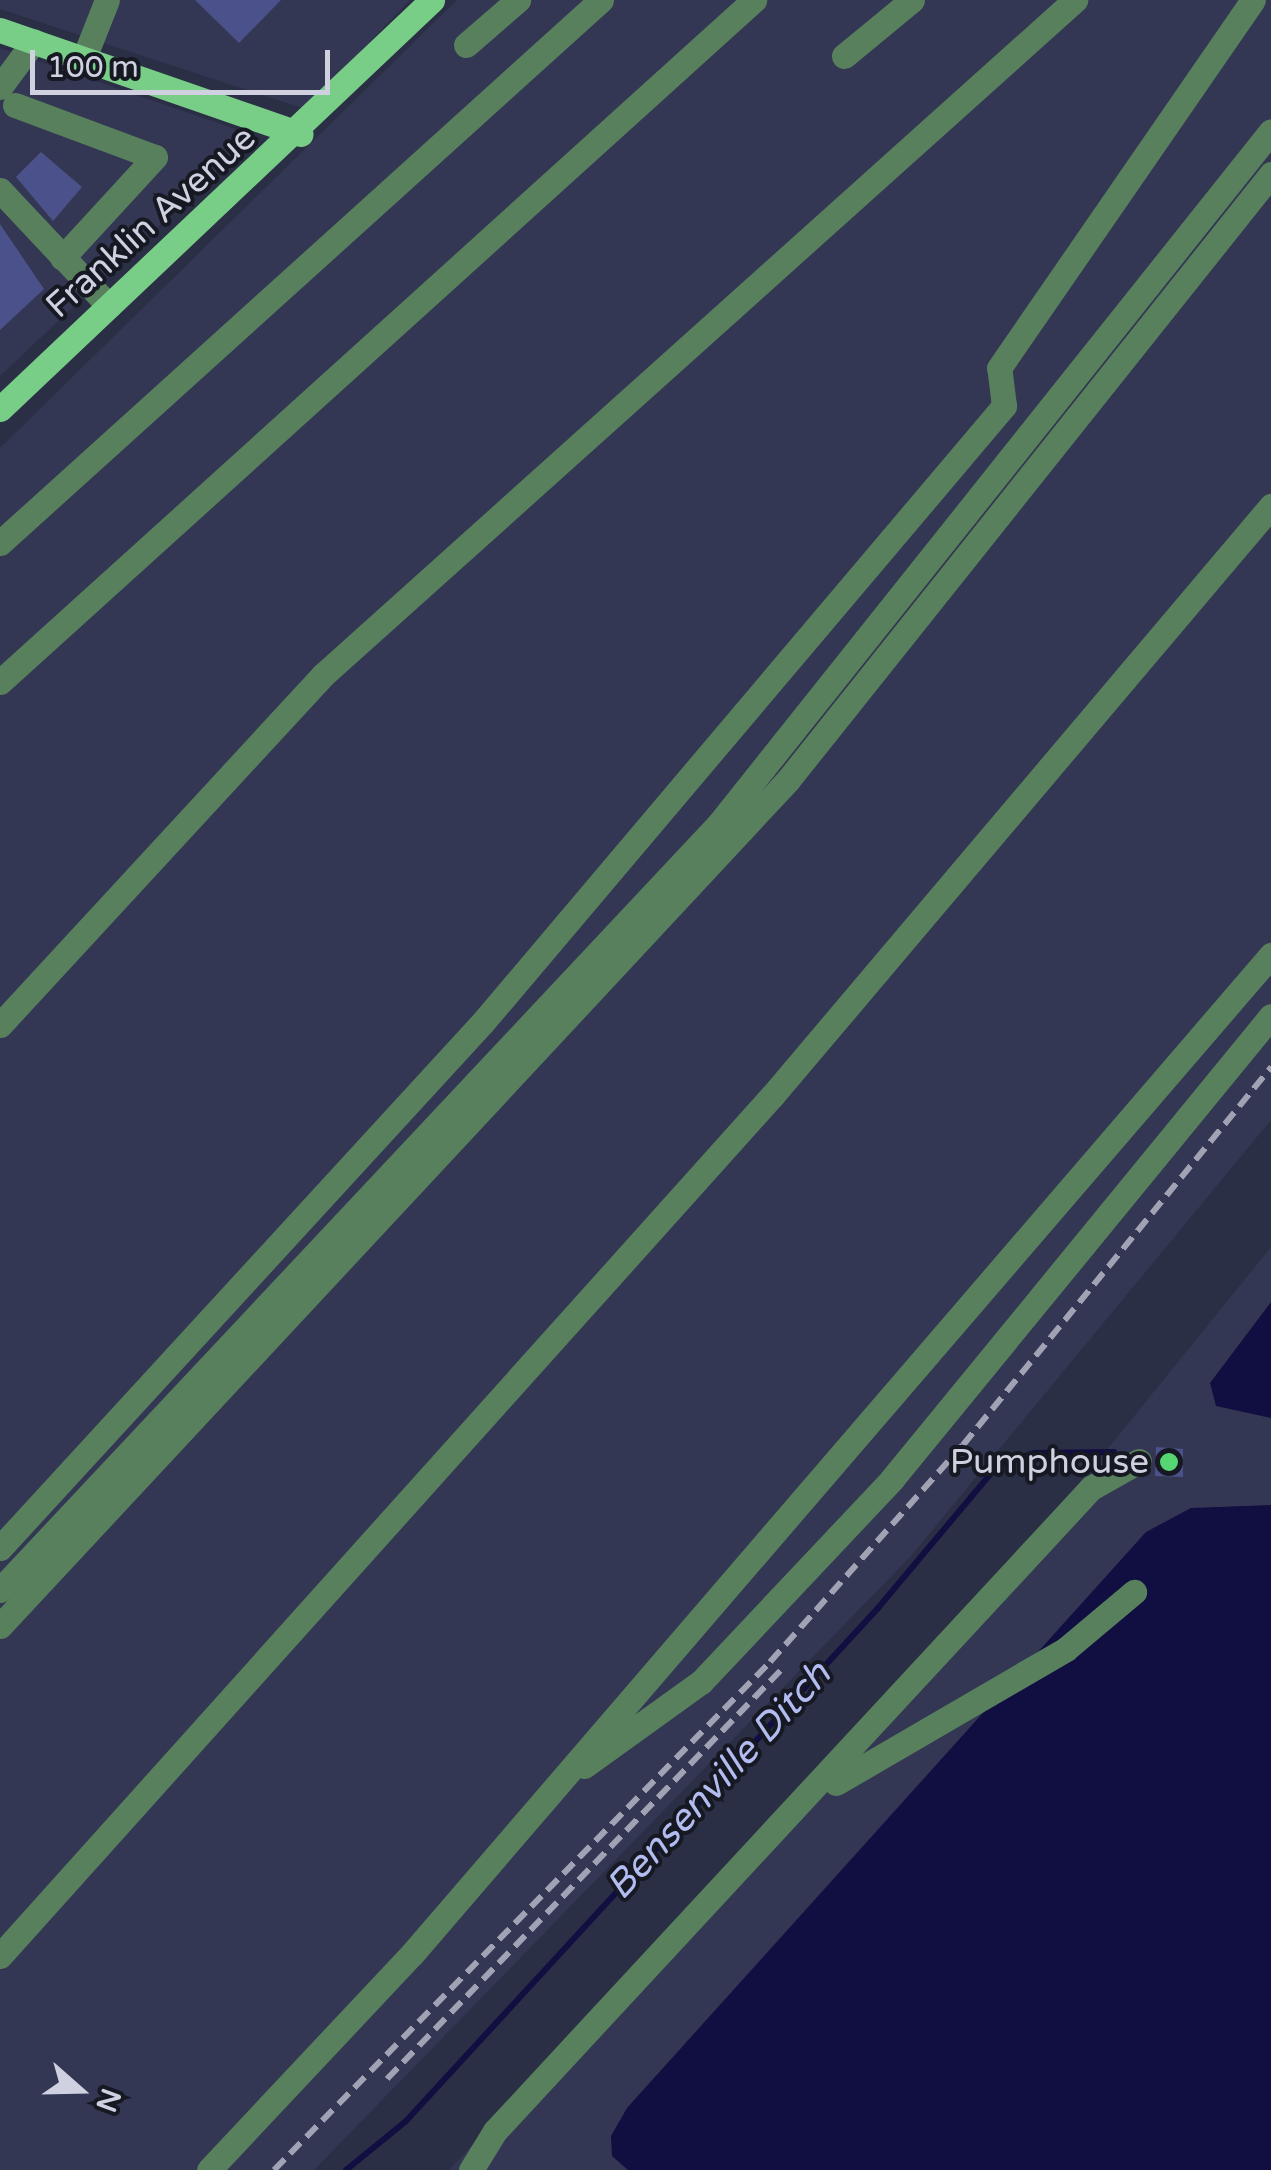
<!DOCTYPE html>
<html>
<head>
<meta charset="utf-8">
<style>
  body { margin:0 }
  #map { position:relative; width:1271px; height:2170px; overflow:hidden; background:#2b2f45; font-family:"Varela Round",sans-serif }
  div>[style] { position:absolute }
  .built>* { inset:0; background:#333753 }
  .water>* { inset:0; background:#110e41 }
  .stream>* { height:6px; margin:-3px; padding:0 3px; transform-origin:3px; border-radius:3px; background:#110e41 }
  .building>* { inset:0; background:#4b528b }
  .minor>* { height:25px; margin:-12.5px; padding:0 12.5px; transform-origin:12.5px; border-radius:12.5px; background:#58805d }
  .major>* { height:25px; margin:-12.5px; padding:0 12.5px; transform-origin:12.5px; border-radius:12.5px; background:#79ce87 }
  .rail>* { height:6px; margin-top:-3px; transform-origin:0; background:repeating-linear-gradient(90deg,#a1a3b4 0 15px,transparent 0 23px) }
  .dots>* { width:28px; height:28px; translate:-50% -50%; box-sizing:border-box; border:5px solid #161822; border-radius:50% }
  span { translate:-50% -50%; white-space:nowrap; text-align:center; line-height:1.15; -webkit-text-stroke:8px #161822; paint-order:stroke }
  .street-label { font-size:35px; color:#cfd1e0 }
  .poi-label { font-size:35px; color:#cfd1e0 }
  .right { translate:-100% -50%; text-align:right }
  .water-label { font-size:38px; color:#b3bcf0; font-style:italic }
  .north { position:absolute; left:30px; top:2040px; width:100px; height:100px; -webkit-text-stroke:8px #161822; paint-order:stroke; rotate:110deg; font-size:28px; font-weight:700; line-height:40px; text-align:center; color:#cfd1e0 }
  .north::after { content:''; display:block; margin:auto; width:35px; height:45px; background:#cfd1e0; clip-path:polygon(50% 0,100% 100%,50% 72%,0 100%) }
  .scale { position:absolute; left:30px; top:50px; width:300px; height:45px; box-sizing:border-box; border:5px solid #cfd1e0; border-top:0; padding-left:12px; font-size:30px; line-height:35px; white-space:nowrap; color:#cfd1e0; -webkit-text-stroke:8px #161822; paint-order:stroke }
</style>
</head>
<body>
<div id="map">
  <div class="built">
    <div style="clip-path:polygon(0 0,410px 0,305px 109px,0 9px)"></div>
    <div style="clip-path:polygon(457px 0,1271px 0,1271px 1120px,911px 1556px,314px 2170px,0 2170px,0 448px)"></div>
    <div style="clip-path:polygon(0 48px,235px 129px,241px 148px,0 376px)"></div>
    <div style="clip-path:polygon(1271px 1247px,1271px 2170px,449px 2170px,801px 1797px,1089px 1472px)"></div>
  </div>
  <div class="water">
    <div style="clip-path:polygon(1271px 1302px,1271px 1418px,1216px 1406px,1210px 1383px)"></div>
    <div style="clip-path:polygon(1271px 1505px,1271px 2170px,628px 2170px,612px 2156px,611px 2136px,627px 2108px,1146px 1532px,1191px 1508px)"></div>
  </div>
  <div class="stream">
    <div style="left:346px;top:2170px;width:77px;rotate:-39.2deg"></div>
    <div style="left:406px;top:2121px;width:697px;rotate:-47.38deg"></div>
    <div style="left:878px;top:1608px;width:187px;rotate:-50deg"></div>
    <div style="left:998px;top:1465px;width:38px;rotate:-18deg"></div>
    <div style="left:1034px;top:1453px;width:80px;rotate:-0.7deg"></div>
  </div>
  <div class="building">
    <div style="clip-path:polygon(195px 0,281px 0,239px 43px)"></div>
    <div style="clip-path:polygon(41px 152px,82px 187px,53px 221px,16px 177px)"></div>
    <div style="clip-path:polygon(0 224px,44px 289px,0 330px)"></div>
    <div style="clip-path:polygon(1156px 1447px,1183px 1449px,1183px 1477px,1155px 1476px)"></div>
  </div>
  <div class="minor">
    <div style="left:466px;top:45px;width:69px;rotate:-40.9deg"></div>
    <div style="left:844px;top:56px;width:88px;rotate:-39.5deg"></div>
    <div style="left:84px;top:58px;width:62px;rotate:-68.4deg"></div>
    <div style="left:0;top:87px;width:57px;rotate:-53.5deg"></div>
    <div style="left:15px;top:105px;width:149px;rotate:20.4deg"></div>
    <div style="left:155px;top:157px;width:137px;rotate:132.6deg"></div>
    <div style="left:0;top:190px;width:159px;rotate:46.8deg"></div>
    <div style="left:0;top:543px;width:810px;rotate:-42.1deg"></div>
    <div style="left:0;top:682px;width:1017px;rotate:-42.13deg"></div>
    <div style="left:0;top:1025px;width:476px;rotate:-47.3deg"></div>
    <div style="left:323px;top:675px;width:1011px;rotate:-41.91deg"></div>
    <div style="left:0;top:1548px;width:714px;rotate:-47.44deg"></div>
    <div style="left:483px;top:1022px;width:807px;rotate:-49.78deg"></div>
    <div style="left:1004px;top:406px;width:38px;rotate:-97deg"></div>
    <div style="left:999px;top:368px;width:447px;rotate:-55.4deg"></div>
    <div style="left:0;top:1590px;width:1049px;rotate:-46.82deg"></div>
    <div style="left:718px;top:825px;width:887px;rotate:-51.45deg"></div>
    <div style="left:0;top:1626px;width:1156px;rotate:-47.03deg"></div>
    <div style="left:788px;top:780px;width:775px;rotate:-51.44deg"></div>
    <div style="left:584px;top:1766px;width:144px;rotate:-35.7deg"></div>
    <div style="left:701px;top:1682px;width:279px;rotate:-46.7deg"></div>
    <div style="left:892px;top:1479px;width:598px;rotate:-50.7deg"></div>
    <div style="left:836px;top:1783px;width:266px;rotate:-30.2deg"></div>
    <div style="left:1066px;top:1649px;width:89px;rotate:-40deg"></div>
    <div style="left:0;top:1956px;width:1156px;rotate:-48.09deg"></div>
    <div style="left:772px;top:1096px;width:773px;rotate:-49.78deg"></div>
    <div style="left:209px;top:2170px;width:296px;rotate:-46.8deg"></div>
    <div style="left:412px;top:1954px;width:1318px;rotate:-49.31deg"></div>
    <div style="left:471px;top:2170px;width:46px;rotate:-58.4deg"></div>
    <div style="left:495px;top:2131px;width:877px;rotate:-47.17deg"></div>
    <div style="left:1091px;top:1488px;width:55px;rotate:-29.4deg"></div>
  </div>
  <div class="major">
    <div style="left:0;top:30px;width:318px;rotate:19.1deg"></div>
    <div style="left:0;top:409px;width:595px;rotate:-43.43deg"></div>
  </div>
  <div class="rail">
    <div style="left:387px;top:2079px;width:569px;rotate:-46.07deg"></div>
    <div style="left:274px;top:2170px;width:710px;rotate:-45.68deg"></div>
    <div style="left:770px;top:1662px;width:290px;rotate:-48.4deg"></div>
    <div style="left:963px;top:1445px;width:488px;rotate:-50.8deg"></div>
  </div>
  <div class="dots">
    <div style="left:1169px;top:1462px;background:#55d672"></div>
  </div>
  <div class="street-label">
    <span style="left:151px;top:222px;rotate:-42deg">Franklin Avenue</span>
  </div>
  <div class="poi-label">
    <span class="right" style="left:1149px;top:1462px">Pumphouse</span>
  </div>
  <div class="water-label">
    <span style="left:719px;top:1781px;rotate:-47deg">Bensenville Ditch</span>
  </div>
  <div class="north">N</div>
  <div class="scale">100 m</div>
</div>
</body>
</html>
